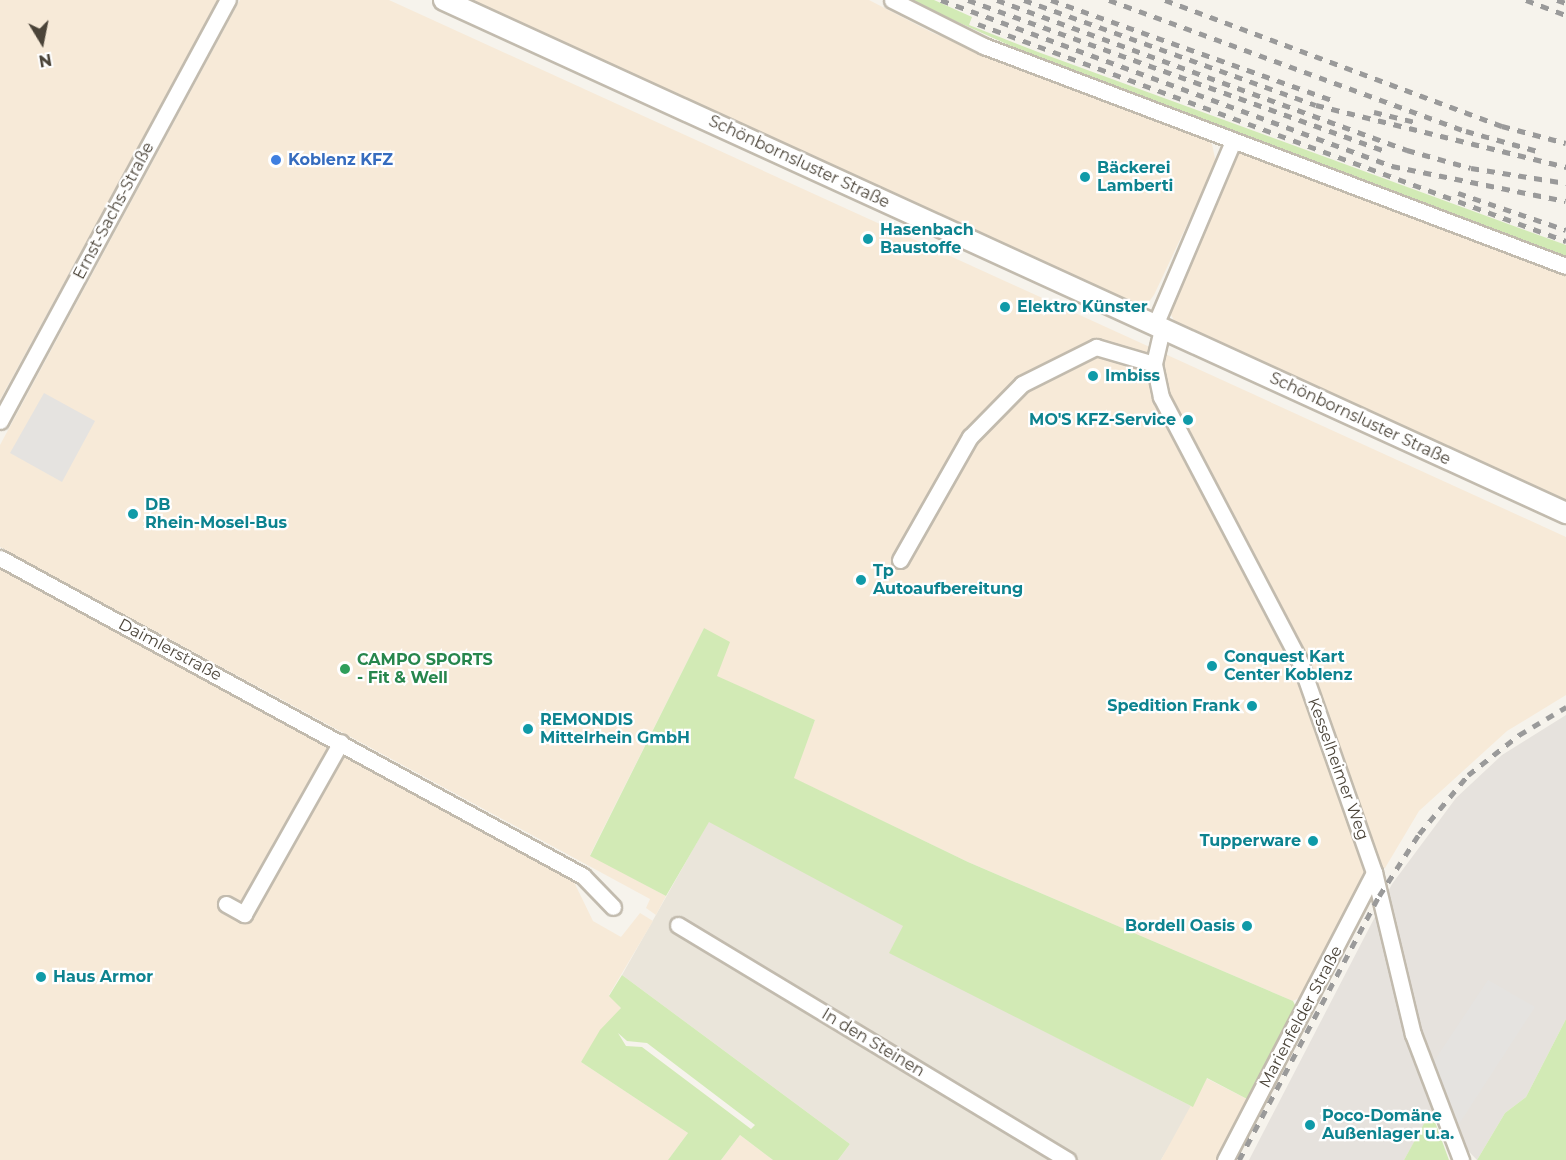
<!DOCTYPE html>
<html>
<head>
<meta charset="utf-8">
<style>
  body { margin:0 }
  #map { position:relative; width:1566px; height:1160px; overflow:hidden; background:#f6f3ec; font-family:Montserrat,sans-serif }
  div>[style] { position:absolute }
  .residential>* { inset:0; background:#eae5da }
  .commercial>* { inset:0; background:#f7ead8 }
  .industrial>* { inset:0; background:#e6e2dd }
  .green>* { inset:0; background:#d2eab5 }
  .parking>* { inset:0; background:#e5e3e0 }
  .roads { filter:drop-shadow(2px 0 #c2bbae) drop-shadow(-2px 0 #c2bbae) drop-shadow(0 2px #c2bbae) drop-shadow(0 -2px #c2bbae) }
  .minor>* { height:15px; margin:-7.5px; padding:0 7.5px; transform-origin:7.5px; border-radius:7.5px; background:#fff }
  .tertiary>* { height:20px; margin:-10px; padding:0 10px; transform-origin:10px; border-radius:10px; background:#fff }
  .rail>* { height:4.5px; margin-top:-2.25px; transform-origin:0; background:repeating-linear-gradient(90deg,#9a9a9a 0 8px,transparent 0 16px) }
  .dots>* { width:16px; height:16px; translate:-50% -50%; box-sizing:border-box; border:3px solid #fff; border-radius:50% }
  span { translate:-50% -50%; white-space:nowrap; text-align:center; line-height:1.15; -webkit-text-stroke:4.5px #fff; paint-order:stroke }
  .shop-label { font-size:16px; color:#366cbe; font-weight:700 }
  .left { translate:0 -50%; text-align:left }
  .street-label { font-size:16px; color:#4b4439 }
  .culture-label { font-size:16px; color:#0d838f; font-weight:700 }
  .right { translate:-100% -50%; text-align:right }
  .leisure-label { font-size:16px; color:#27864d; font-weight:700 }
  .north { position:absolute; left:12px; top:12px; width:60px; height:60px; -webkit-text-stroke:4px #fff; paint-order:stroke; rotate:170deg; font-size:16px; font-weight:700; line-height:24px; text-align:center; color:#4b4439 }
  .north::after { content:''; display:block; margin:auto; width:21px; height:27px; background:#4b4439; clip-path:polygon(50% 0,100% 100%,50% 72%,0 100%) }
</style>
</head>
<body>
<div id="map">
  <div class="residential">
    <div style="clip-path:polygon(709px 821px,904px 926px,890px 952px,1193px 1107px,1161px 1160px,838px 1160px,850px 1144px,622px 975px)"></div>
  </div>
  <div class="commercial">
    <div style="clip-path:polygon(0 0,218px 0,0 400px)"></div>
    <div style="clip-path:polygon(240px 0,389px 0,1566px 537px,1566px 695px,1507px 731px,1419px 811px,1385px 868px,1367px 871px,1307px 994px,1293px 1001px,968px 862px,793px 778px,815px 720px,716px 676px,704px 628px,590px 855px,666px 896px,656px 915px,646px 908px,650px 899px,0 547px,0 445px)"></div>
    <div style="clip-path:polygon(465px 0,869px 0,933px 33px,1204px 138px,1212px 144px,1216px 163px,1154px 295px,1148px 303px,1130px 305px)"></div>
    <div style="clip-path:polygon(1238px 151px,1566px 273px,1566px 505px,1178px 328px,1169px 311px)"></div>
    <div style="clip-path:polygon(0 569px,574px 882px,593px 921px,621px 937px,640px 913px,653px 921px,609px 995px,621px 1008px,581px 1062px,688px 1133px,668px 1160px,0 1160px)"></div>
    <div style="clip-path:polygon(1206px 1078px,1249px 1100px,1218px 1160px,1161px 1160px)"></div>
    <div style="clip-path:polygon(740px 1135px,773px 1160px,721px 1160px)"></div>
  </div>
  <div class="industrial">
    <div style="clip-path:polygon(1566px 715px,1566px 1019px,1526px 1097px,1505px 1113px,1477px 1160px,1431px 1112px,1404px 1160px,1249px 1160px,1392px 884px,1456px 798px,1502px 755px)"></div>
  </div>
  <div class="green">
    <div style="clip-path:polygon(909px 0,934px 0,972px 17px,969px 25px,1038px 52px,1566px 245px,1566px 256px,1055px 66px)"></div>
    <div style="clip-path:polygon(704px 628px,730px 642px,717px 676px,815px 720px,794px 778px,968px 862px,1293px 1001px,1298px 1011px,1249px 1100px,1207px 1078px,1193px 1107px,889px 953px,903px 926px,709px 822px,666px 896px,590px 856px)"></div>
    <div style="clip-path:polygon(evenodd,622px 975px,850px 1144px,838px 1160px,773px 1160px,740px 1135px,721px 1160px,668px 1160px,688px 1133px,581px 1062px,600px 1030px,621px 1008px,609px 996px,622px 975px,618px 1033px,627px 1041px,647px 1043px,755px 1125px,751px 1129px,642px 1047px,626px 1046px,618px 1033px)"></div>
    <div style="clip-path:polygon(1566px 1019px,1566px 1160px,1477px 1160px,1505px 1113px,1526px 1097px)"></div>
    <div style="clip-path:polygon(1431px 1111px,1449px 1160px,1404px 1160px)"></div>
  </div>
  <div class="parking">
    <div style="clip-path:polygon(44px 393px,95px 421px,62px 482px,10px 453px)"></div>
    <div style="clip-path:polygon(1488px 980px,1535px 1007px,1459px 1124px,1434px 1061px)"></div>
  </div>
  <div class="roads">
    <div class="minor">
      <div style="left:892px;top:0;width:103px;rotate:26.6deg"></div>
      <div style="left:984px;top:46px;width:622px;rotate:20.71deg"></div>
      <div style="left:1155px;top:325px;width:200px;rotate:-67deg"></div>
      <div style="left:1162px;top:329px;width:36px;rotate:103deg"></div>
      <div style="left:1154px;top:364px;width:34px;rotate:78deg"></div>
      <div style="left:1161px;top:397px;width:299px;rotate:62.3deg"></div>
      <div style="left:1300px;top:662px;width:223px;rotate:70.6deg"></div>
      <div style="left:1374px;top:872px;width:167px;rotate:76.5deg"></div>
      <div style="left:1413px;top:1034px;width:135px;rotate:69.1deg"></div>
      <div style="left:0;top:421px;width:479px;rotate:-61.6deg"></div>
      <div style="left:0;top:558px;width:664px;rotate:28.61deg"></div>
      <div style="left:583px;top:876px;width:43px;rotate:45.9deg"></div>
      <div style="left:900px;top:560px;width:142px;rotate:-60.4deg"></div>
      <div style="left:970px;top:437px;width:74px;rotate:-45.5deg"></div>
      <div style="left:1022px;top:384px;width:83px;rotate:-26.6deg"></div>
      <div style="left:1096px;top:347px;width:60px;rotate:16.3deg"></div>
      <div style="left:226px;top:904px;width:21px;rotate:29deg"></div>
      <div style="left:244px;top:914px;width:197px;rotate:-60.6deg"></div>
      <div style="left:678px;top:925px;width:455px;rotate:31.1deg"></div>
      <div style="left:1225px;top:1160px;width:324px;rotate:-62.6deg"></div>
    </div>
    <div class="tertiary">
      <div style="left:444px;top:0;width:1234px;rotate:24.57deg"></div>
    </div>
  </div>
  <div class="rail">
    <div style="left:941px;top:0;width:481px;rotate:20.2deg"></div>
    <div style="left:1392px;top:166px;width:177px;rotate:11.4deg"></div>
    <div style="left:968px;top:0;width:447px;rotate:19.9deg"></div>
    <div style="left:997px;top:0;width:437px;rotate:20.1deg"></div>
    <div style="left:1407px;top:150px;width:66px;rotate:15.7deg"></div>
    <div style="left:1471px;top:168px;width:96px;rotate:9deg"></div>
    <div style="left:1024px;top:0;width:310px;rotate:19.8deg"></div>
    <div style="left:1316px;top:105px;width:258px;rotate:13.9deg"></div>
    <div style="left:1051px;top:0;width:300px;rotate:19.6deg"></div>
    <div style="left:1109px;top:0;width:380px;rotate:20.2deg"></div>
    <div style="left:1466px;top:131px;width:74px;rotate:15.7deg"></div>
    <div style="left:1165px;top:0;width:360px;rotate:20.5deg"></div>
    <div style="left:1502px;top:126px;width:66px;rotate:14.9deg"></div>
    <div style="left:1526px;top:0;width:43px;rotate:20.6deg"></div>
    <div style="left:1557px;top:0;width:9px;rotate:18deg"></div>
    <div style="left:978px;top:24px;width:627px;rotate:20.26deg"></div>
    <div style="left:1374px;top:112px;width:42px;rotate:13.7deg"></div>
    <div style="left:1458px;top:193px;width:114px;rotate:18.9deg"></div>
    <div style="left:1239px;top:1160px;width:299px;rotate:-62.1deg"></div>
    <div style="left:1379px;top:896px;width:74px;rotate:-57.2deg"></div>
    <div style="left:1419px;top:834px;width:77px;rotate:-50.3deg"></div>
    <div style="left:1468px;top:775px;width:65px;rotate:-38.1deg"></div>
    <div style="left:1519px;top:735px;width:55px;rotate:-30.8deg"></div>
  </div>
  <div class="dots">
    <div style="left:276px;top:160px;background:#3f7fe0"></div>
    <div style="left:1085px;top:177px;background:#0f9aa8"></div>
    <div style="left:868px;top:239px;background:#0f9aa8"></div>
    <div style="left:1005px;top:307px;background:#0f9aa8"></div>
    <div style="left:1093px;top:376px;background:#0f9aa8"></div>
    <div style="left:1188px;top:420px;background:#0f9aa8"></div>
    <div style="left:133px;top:514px;background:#0f9aa8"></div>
    <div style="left:861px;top:580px;background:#0f9aa8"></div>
    <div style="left:1212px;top:666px;background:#0f9aa8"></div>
    <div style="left:345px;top:669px;background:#2e9e5b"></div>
    <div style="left:1252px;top:706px;background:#0f9aa8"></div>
    <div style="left:528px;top:729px;background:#0f9aa8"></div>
    <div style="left:1313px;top:841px;background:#0f9aa8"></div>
    <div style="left:1247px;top:926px;background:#0f9aa8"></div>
    <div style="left:41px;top:977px;background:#0f9aa8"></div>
    <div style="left:1310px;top:1125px;background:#0f9aa8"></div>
  </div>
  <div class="shop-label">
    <span class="left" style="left:288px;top:160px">Koblenz KFZ</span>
  </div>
  <div class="street-label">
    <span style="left:799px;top:162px;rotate:25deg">Schönbornsluster Straße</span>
    <span style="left:114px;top:211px;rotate:-62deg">Ernst-Sachs-Straße</span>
    <span style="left:1360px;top:419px;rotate:25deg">Schönbornsluster Straße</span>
    <span style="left:170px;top:650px;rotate:28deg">Daimlerstraße</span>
    <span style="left:1338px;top:769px;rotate:70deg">Kesselheimer Weg</span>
    <span style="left:1301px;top:1017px;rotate:-62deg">Marienfelder Straße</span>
    <span style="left:873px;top:1043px;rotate:31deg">In den Steinen</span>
  </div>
  <div class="culture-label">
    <span class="left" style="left:1097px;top:177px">Bäckerei<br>Lamberti</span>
    <span class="left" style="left:880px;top:239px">Hasenbach<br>Baustoffe</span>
    <span class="left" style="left:1017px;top:307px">Elektro Künster</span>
    <span class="left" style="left:1105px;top:376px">Imbiss</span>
    <span class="right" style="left:1176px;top:420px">MO'S KFZ-Service</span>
    <span class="left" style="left:145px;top:514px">DB<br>Rhein-Mosel-Bus</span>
    <span class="left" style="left:873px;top:580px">Tp<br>Autoaufbereitung</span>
    <span class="left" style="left:1224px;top:666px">Conquest Kart<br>Center Koblenz</span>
    <span class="right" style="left:1240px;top:706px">Spedition Frank</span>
    <span class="left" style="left:540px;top:729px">REMONDIS<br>Mittelrhein GmbH</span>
    <span class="right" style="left:1301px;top:841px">Tupperware</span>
    <span class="right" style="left:1235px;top:926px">Bordell Oasis</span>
    <span class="left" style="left:53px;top:977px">Haus Armor</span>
    <span class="left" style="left:1322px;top:1125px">Poco-Domäne<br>Außenlager u.a.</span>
  </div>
  <div class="leisure-label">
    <span class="left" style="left:357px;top:669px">CAMPO SPORTS<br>- Fit &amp; Well</span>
  </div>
  <div class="north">N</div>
</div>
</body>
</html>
